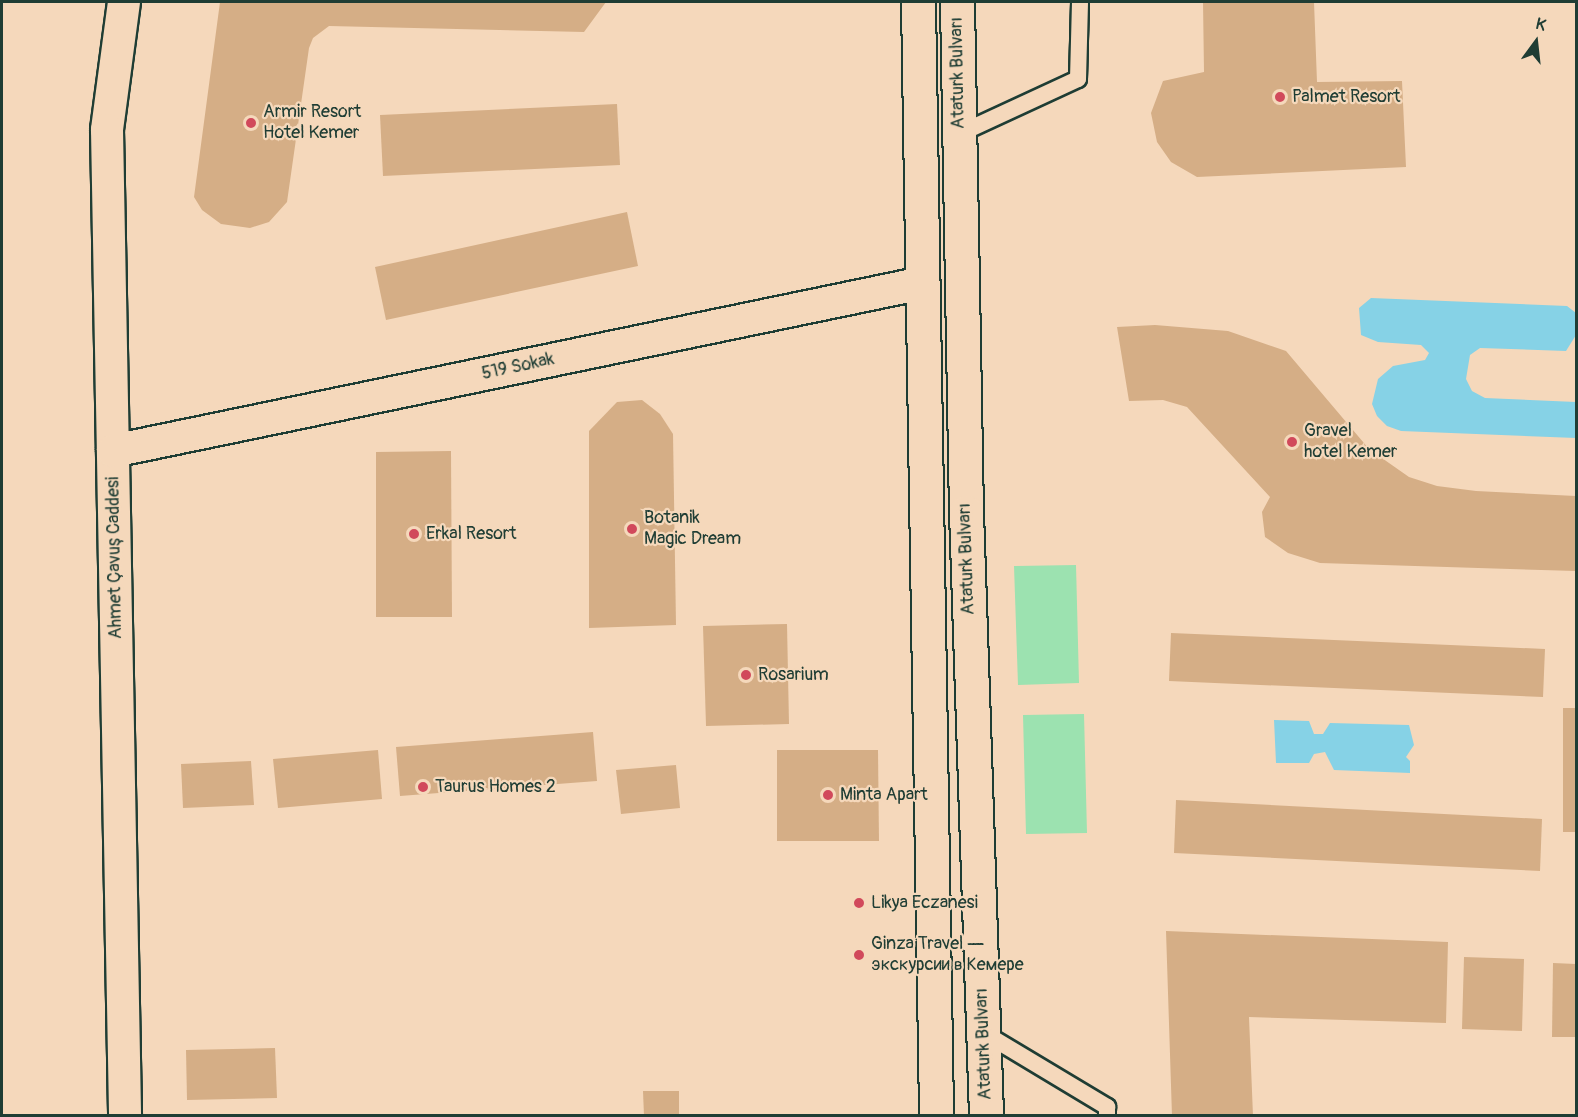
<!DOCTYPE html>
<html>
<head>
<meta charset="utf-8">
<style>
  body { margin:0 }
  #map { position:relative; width:1578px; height:1117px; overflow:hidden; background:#f5d8bb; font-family:Pangolin,sans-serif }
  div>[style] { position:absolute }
  .green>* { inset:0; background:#9ce2b0 }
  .water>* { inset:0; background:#86d2e6 }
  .building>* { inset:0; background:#d5ae86 }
  .roads { filter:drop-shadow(2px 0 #1f3d34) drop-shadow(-2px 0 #1f3d34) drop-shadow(0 2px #1f3d34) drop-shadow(0 -2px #1f3d34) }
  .service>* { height:16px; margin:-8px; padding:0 8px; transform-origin:8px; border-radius:8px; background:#f5d8bb }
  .minor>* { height:32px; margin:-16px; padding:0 16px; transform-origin:16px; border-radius:16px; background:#f5d8bb }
  .secondary>* { height:33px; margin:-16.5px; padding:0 16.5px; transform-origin:16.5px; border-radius:16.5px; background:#f5d8bb }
  .dots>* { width:16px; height:16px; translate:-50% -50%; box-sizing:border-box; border:3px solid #f5d8bb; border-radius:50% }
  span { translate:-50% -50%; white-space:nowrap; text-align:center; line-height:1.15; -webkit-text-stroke:4.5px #f5d8bb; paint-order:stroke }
  .street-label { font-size:18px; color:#1f3d34 }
  .poi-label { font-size:18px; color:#1f3d34 }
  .left { translate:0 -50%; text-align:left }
  .frame { position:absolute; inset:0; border:3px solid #1f3d34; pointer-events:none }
  .north { position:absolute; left:1506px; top:12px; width:60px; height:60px; -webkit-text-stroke:4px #f5d8bb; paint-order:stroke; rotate:15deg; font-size:16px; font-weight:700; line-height:24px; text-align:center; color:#1f3d34 }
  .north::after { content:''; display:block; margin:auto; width:21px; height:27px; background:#1f3d34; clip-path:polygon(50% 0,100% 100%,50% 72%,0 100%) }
</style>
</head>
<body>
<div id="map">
  <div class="green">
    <div style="clip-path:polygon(1076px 565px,1079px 683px,1018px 685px,1014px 566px)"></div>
    <div style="clip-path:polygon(1084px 714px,1087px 833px,1026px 834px,1023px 715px)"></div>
  </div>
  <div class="water">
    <div style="clip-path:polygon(1371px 298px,1567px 306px,1576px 313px,1576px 335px,1566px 351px,1480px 348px,1470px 355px,1466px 379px,1472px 391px,1485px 398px,1576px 402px,1576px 438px,1401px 431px,1387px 426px,1377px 416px,1372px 404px,1378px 379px,1393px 366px,1425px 360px,1429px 353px,1421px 345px,1378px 342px,1361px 335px,1359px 308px)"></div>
    <div style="clip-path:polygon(1274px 720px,1309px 721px,1314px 734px,1323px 734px,1330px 723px,1409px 725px,1414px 745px,1406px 757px,1410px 761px,1410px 773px,1334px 770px,1325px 752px,1314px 754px,1309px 763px,1276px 763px)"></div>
  </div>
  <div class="building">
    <div style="clip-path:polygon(220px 2px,606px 2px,584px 32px,329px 26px,313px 38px,309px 48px,287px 202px,269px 222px,250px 228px,221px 224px,202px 210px,194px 197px)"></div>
    <div style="clip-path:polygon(1203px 2px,1314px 2px,1317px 82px,1402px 81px,1406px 167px,1197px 177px,1171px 162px,1157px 142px,1151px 113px,1163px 81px,1204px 72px)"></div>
    <div style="clip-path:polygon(617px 104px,620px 165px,383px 176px,380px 115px)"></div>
    <div style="clip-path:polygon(627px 212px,638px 266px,386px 320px,375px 267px)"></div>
    <div style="clip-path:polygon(1155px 325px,1228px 331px,1286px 351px,1369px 449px,1409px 477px,1437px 486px,1476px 491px,1576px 496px,1576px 571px,1320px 563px,1288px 553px,1265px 537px,1262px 512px,1270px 497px,1187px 407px,1163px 400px,1129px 401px,1117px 327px)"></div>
    <div style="clip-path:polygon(642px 400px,660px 414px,673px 434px,676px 625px,589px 628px,589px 431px,617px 402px)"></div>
    <div style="clip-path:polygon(451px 451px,452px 617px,376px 617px,376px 452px)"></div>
    <div style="clip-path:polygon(787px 624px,789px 724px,706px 726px,703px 626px)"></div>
    <div style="clip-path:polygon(1171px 633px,1545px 649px,1543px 697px,1169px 681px)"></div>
    <div style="clip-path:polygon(1563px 708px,1576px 708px,1576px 832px,1563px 832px)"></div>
    <div style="clip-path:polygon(593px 732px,597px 781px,400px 796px,396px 747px)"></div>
    <div style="clip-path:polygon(378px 750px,382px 799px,278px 808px,273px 759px)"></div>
    <div style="clip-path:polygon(777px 750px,878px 750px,879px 841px,777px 841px)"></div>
    <div style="clip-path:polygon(251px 761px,254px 805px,183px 808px,181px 764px)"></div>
    <div style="clip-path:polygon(676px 765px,680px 808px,621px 814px,616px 770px)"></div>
    <div style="clip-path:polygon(1176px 800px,1542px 819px,1540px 871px,1174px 853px)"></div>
    <div style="clip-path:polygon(1166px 931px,1448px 942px,1446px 1023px,1249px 1017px,1253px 1116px,1172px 1116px)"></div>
    <div style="clip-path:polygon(1464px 957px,1524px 959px,1522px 1031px,1462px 1029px)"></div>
    <div style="clip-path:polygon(1553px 963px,1576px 964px,1576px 1037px,1552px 1037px)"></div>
    <div style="clip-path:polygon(275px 1048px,277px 1098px,187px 1100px,186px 1050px)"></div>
    <div style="clip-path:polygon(643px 1091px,679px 1091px,679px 1116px,644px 1116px)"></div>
  </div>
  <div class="roads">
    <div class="service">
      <div style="left:959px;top:134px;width:131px;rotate:-24.8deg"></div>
      <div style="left:1078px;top:79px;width:77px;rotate:-88.5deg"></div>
      <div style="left:984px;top:1033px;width:144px;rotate:31deg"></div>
      <div style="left:1107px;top:1107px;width:9px;rotate:90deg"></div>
    </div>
    <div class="minor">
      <div style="left:124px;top:2px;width:129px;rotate:97.6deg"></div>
      <div style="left:107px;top:130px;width:986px;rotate:88.95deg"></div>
      <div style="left:113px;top:451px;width:827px;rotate:-11.72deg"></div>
    </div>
    <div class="secondary">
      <div style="left:918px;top:2px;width:1114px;rotate:89.07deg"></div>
      <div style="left:957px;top:2px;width:510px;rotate:88.99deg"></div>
      <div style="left:966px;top:512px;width:604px;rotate:88.1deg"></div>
    </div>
  </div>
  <div class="dots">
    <div style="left:1280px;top:97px;background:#d1495b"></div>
    <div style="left:251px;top:123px;background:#d1495b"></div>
    <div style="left:1292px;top:442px;background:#d1495b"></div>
    <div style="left:632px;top:529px;background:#d1495b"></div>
    <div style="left:414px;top:534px;background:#d1495b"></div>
    <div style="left:746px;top:675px;background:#d1495b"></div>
    <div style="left:423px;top:787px;background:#d1495b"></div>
    <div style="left:828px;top:795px;background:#d1495b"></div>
    <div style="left:859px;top:903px;background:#d1495b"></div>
    <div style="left:859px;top:955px;background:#d1495b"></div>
  </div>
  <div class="street-label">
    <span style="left:958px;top:73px;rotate:-91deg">Ataturk Bulvarı</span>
    <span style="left:518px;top:367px;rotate:-12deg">519 Sokak</span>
    <span style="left:115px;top:558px;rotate:-91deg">Ahmet Çavuş Caddesi</span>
    <span style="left:967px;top:559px;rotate:-92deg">Ataturk Bulvarı</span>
    <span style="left:984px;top:1044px;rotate:-92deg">Ataturk Bulvarı</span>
  </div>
  <div class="poi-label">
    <span class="left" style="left:1292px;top:97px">Palmet Resort</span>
    <span class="left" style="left:263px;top:123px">Armir Resort<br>Hotel Kemer</span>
    <span class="left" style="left:1304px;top:442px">Gravel<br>hotel Kemer</span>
    <span class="left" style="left:644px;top:529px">Botanik<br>Magic Dream</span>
    <span class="left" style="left:426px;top:534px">Erkal Resort</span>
    <span class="left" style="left:758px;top:675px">Rosarium</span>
    <span class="left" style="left:435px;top:787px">Taurus Homes 2</span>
    <span class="left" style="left:840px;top:795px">Minta Apart</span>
    <span class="left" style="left:871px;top:903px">Likya Eczanesi</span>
    <span class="left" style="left:871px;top:955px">Ginza Travel —<br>экскурсии в Кемере</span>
  </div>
  <div class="frame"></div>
  <div class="north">K</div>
</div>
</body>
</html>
